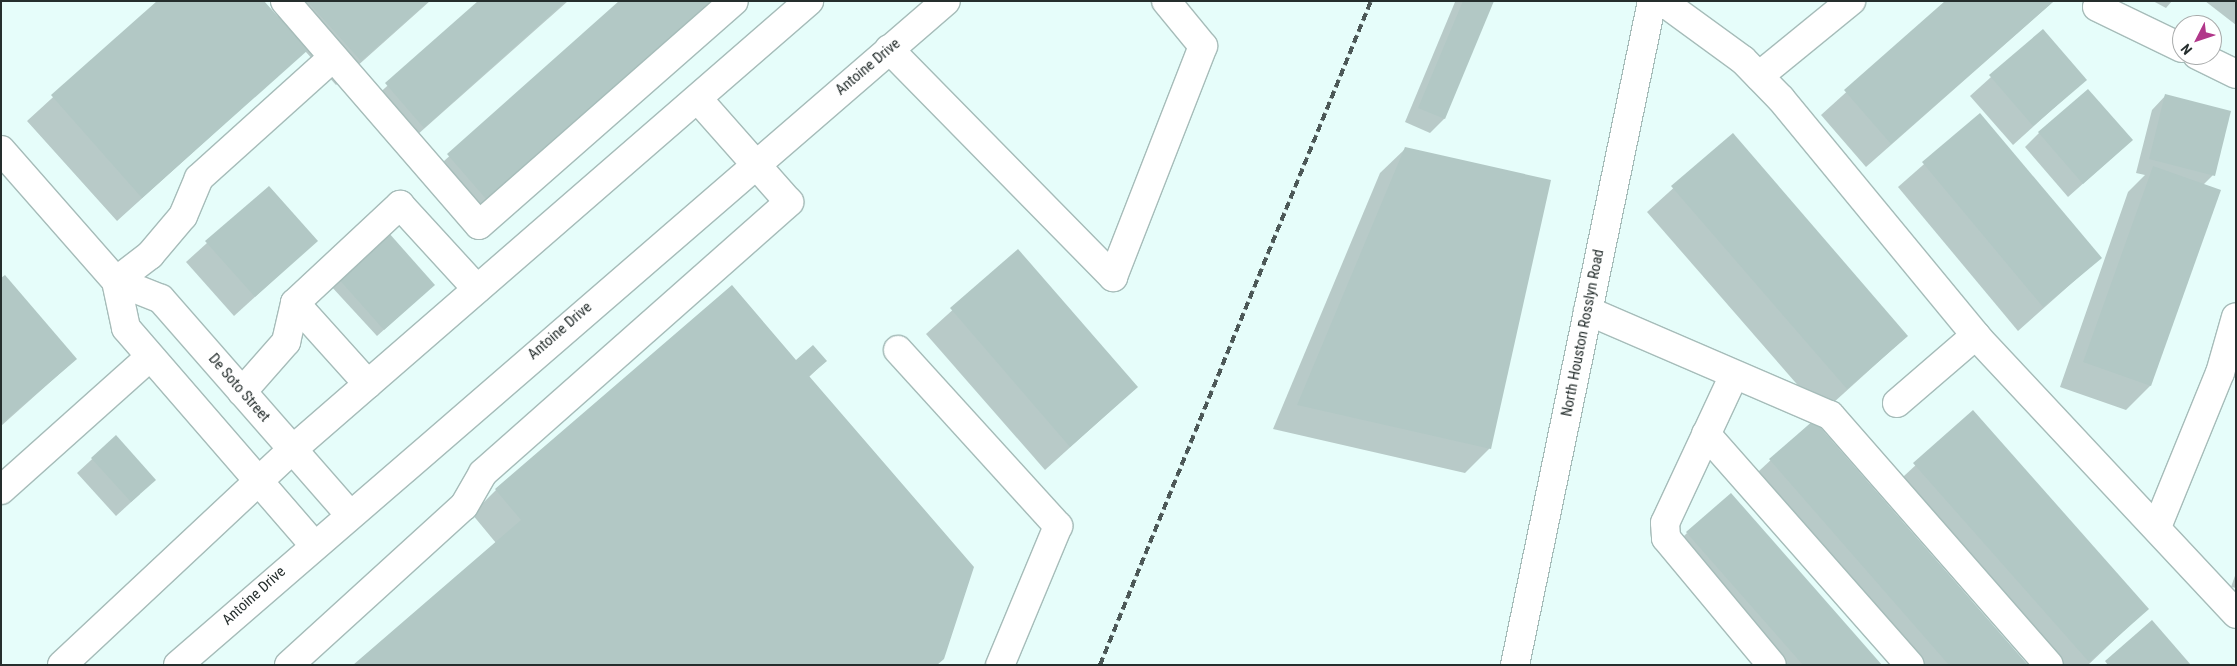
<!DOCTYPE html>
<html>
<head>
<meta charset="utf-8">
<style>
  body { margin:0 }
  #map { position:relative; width:2237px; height:666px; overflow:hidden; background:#e6fdfa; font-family:"Roboto Condensed",sans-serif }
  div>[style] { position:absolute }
  .shadow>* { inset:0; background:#0003 }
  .building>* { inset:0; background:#b2c8c5 }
  .roads { filter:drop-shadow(1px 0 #a6bcb9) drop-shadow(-1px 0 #a6bcb9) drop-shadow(0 1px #a6bcb9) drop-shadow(0 -1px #a6bcb9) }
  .minor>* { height:28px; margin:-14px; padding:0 14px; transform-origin:14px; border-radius:14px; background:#fff }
  .major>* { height:28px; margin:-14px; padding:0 14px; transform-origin:14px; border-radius:14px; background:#fff }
  .rail>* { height:4px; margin-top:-2px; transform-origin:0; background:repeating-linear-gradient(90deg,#4c5857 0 8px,transparent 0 12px) }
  span { translate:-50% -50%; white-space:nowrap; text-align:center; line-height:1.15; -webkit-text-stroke:4px #fff; paint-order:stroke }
  .street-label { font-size:15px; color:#252e2d }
  .frame { position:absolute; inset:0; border:2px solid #252e2d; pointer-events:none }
  .north { position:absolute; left:2172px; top:15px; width:50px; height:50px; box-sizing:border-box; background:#fff; border:1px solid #a8abab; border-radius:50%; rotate:229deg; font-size:14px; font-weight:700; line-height:20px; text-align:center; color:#252e2d }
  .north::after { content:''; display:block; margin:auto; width:18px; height:22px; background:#b1378a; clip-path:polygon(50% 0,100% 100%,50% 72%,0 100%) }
</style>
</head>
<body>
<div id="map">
  <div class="shadow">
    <div style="clip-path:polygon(158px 1px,277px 17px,293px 1px,430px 1px,336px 85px,305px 51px,117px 221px,27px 121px)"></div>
    <div style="clip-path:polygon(480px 1px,568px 1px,399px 151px,362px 109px)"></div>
    <div style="clip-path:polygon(621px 1px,712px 1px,462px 223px,423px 180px)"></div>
    <div style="clip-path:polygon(1493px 1px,1444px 119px,1430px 133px,1405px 122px,1455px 2px)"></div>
    <div style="clip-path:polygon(1947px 1px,2054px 1px,1866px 167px,1821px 115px)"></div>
    <div style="clip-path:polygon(2153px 1px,2172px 1px,2166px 8px)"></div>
    <div style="clip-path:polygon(2205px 1px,2236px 1px,2236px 25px)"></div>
    <div style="clip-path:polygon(2042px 31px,2085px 80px,2013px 145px,1970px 96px)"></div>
    <div style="clip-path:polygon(2166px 95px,2213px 175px,2203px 185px,2150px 386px,2126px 410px,2060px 387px,2128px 192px,2145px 175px,2136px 173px,2152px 110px)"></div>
    <div style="clip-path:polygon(1980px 115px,2100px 258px,2018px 331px,1898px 187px)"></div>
    <div style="clip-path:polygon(2039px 133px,2132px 140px,2068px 197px,2025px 147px)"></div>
    <div style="clip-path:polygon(1732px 135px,1907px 336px,1822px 413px,1647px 212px)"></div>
    <div style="clip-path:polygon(1405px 149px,1490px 448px,1465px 473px,1273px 429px,1380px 173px)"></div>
    <div style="clip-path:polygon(269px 187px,316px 241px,234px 316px,186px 262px)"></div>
    <div style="clip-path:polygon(1018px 251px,1137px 387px,1045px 470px,926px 334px)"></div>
    <div style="clip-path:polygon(337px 278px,426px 292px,377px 336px,330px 285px)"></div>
    <div style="clip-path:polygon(1px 280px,76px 359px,1px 426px)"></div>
    <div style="clip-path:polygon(796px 361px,826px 361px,809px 377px,496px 543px,472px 514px,496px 490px)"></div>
    <div style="clip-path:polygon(1973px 412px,2147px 609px,2088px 665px,2045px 665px,1890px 489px)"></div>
    <div style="clip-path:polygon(1813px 421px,2026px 665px,1903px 665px,1745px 484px)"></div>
    <div style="clip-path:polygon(116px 437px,140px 494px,116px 516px,77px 473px)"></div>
    <div style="clip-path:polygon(1687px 533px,1881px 665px,1757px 665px,1663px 557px)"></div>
    <div style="clip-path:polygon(2236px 573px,2236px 588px,2231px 587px)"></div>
  </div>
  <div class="building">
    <div style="clip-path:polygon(157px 1px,264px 1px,308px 50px,142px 198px,51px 95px)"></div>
    <div style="clip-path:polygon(307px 1px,429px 1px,361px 61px)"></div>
    <div style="clip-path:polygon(478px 1px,566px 1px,424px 128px,385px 83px)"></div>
    <div style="clip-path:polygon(619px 1px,711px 1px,487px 200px,447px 154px)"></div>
    <div style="clip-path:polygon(1463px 1px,1494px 1px,1445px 119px,1418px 108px)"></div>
    <div style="clip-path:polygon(1945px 1px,2054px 1px,1891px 144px,1844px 90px)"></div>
    <div style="clip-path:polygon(2043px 29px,2087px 80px,2033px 126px,1989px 75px)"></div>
    <div style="clip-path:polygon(2088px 89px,2133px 140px,2083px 184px,2038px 132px)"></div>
    <div style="clip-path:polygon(2165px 94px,2231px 111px,2215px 176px,2149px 159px)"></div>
    <div style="clip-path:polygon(1980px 113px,2102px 258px,2043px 307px,1922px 162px)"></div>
    <div style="clip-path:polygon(1733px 133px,1908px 336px,1847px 389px,1671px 186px)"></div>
    <div style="clip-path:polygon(1405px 147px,1551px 180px,1491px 449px,1297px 405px)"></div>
    <div style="clip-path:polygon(2153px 166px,2221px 190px,2151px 386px,2083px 362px)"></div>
    <div style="clip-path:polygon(269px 186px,318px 241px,255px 297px,205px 241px)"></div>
    <div style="clip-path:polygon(388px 232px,435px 285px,384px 330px,337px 277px)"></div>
    <div style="clip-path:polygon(1018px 249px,1138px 387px,1070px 447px,950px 308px)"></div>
    <div style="clip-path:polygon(5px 275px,77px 359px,1px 424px,1px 278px)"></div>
    <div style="clip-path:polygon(732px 285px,796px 360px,813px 345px,827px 361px,809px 376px,974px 567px,944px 659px,937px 665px,353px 665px,521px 520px,495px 489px)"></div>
    <div style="clip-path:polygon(1973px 410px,2149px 609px,2089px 662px,1913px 463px)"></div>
    <div style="clip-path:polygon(1814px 420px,2028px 665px,1949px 665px,1769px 459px)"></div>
    <div style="clip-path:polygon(116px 435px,156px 480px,131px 502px,91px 458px)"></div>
    <div style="clip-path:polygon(1731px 493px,1882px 665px,1803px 665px,1686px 532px)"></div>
    <div style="clip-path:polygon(2152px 620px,2191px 665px,2108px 665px,2105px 661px)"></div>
  </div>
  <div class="roads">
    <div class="minor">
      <div style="left:285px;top:1px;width:296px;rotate:49.1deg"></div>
      <div style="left:479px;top:225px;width:339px;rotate:-41.3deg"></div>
      <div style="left:1662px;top:1px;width:100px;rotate:36.1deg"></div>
      <div style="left:1743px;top:60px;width:54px;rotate:45.7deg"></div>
      <div style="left:1781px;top:99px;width:310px;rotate:50.5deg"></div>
      <div style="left:1978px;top:338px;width:378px;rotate:46.9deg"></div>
      <div style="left:2097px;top:7px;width:94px;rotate:25.8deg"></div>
      <div style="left:889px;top:49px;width:320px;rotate:45.5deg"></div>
      <div style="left:1113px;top:277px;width:248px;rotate:-68.7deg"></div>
      <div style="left:1203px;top:46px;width:58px;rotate:-129.4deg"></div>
      <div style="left:2197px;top:55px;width:43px;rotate:26deg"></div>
      <div style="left:1759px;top:76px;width:119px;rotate:-39.2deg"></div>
      <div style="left:1px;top:150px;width:174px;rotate:48.7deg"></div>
      <div style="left:116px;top:281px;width:48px;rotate:21.8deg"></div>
      <div style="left:161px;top:299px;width:286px;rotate:48.8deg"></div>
      <div style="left:116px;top:281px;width:48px;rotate:78deg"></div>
      <div style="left:126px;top:328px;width:286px;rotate:49.1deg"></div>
      <div style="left:116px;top:281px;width:43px;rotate:-37.4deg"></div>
      <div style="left:150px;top:255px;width:51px;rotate:-49.8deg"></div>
      <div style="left:183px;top:216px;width:41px;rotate:-67.2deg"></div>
      <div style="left:199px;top:178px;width:178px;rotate:-42deg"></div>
      <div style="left:295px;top:303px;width:109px;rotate:48deg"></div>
      <div style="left:1588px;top:311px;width:263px;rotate:23.3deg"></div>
      <div style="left:1830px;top:415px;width:332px;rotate:48.8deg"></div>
      <div style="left:898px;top:350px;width:238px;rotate:47.7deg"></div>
      <div style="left:1058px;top:526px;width:151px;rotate:112.6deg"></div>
      <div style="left:1734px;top:375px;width:163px;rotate:115deg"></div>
      <div style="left:1665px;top:523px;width:15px;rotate:86deg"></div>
      <div style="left:1666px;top:538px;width:165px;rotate:50.2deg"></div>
      <div style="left:242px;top:392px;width:67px;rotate:-48.7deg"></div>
      <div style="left:286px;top:342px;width:40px;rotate:-77deg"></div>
      <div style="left:295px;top:303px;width:144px;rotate:-43deg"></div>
      <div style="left:400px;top:205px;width:114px;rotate:47.5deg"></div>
      <div style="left:1897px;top:403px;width:104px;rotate:-40.7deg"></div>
      <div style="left:1706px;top:434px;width:308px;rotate:48.6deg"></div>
      <div style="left:1px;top:490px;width:200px;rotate:-41.8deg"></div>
      <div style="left:2157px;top:527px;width:166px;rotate:-67.8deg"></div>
      <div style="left:2220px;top:373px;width:58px;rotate:-74.1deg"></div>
      <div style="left:289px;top:665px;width:236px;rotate:-42.3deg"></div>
      <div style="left:464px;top:506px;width:38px;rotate:-60deg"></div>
      <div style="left:483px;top:473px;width:409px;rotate:-41.5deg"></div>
      <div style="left:789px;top:202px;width:137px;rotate:-131.5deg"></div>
      <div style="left:1515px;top:665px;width:678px;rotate:-78.34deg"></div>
    </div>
    <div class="major">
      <div style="left:62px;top:665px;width:315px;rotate:-43.1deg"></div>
      <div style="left:292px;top:450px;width:685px;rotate:-40.97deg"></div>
      <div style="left:178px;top:665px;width:1015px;rotate:-40.85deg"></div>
    </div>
  </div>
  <div class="rail">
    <div style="left:1100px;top:665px;width:717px;rotate:-67.8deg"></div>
  </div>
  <div class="street-label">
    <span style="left:868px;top:67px;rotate:-40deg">Antoine Drive</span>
    <span style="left:560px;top:331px;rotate:-41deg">Antoine Drive</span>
    <span style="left:1583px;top:333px;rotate:-79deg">North Houston Rosslyn Road</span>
    <span style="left:239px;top:388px;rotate:49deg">De Soto Street</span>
    <span style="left:254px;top:596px;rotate:-42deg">Antoine Drive</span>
  </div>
  <div class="frame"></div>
  <div class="north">N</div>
</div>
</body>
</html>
